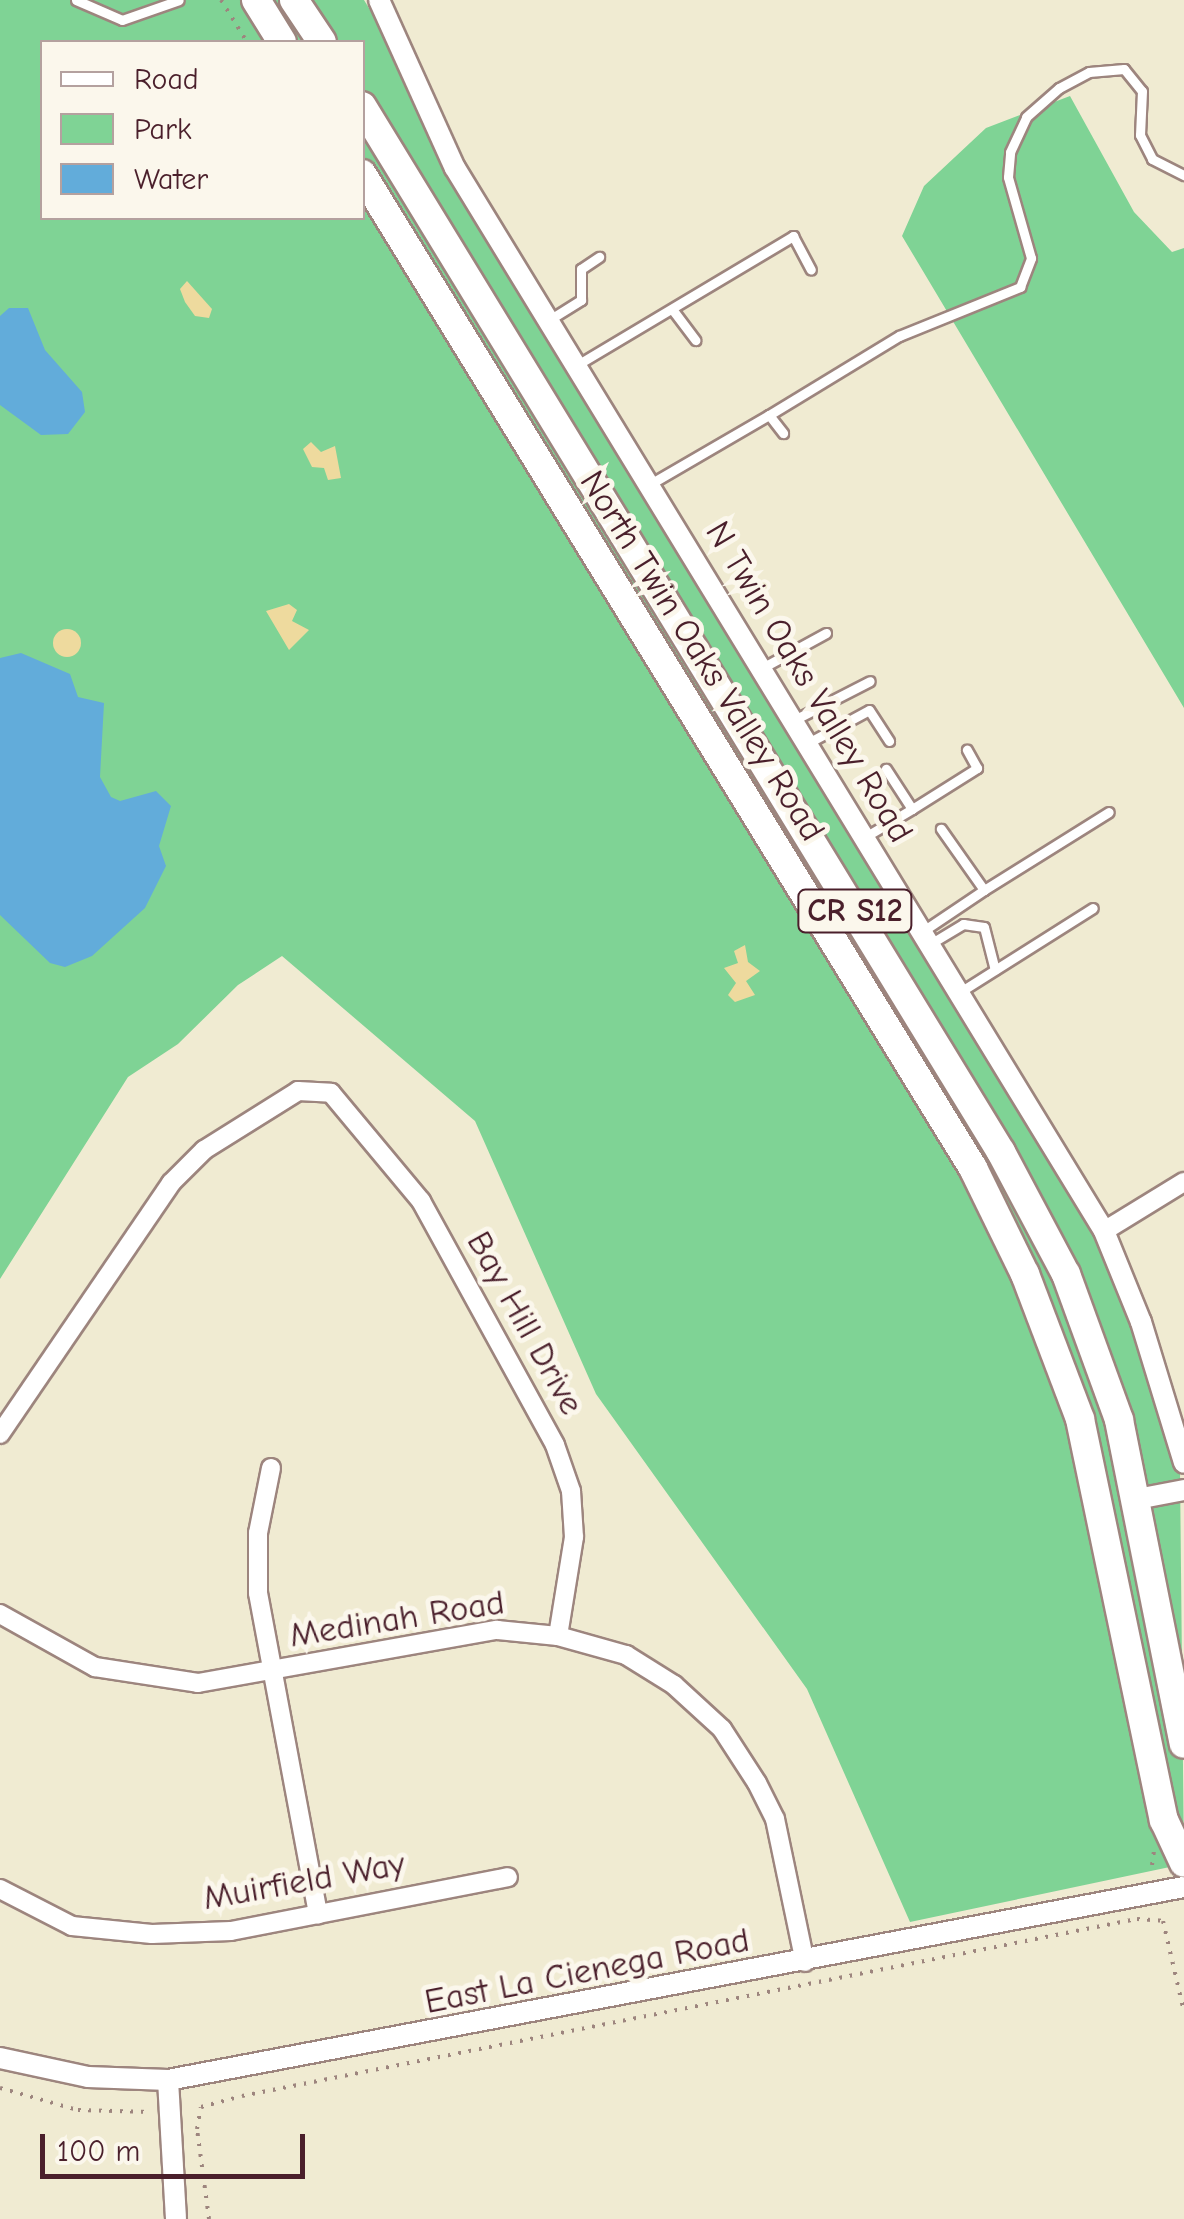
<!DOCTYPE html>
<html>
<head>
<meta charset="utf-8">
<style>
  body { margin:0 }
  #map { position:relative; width:1184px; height:2219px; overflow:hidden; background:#f0ebd2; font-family:"Comic Neue",sans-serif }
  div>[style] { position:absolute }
  .green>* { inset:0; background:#7fd395 }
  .sand>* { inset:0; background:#eeda9e }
  .round { border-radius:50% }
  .water>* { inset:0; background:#62acda }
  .path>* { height:4px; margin-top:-2px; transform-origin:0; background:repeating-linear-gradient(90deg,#9d857e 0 2.5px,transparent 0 10.5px) }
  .roads { filter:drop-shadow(2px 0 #9d857e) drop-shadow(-2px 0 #9d857e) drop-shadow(0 2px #9d857e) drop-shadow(0 -2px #9d857e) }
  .service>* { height:9px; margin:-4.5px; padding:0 4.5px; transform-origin:4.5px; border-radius:4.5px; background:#fff }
  .minor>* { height:18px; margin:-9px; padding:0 9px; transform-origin:9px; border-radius:9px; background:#fff }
  .tertiary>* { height:20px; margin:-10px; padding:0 10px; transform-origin:10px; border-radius:10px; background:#fff }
  .primary>* { height:28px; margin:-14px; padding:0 14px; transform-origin:14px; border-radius:14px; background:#fff }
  span { translate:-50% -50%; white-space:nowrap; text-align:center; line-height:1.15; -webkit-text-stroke:10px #fbf7ec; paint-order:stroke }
  .shield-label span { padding:2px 8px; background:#fbf7ec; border:2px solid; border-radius:8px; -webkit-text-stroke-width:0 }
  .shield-label { font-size:32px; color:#4a1f2b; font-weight:700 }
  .street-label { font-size:35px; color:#4a1f2b }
  .legend { position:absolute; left:40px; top:40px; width:325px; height:180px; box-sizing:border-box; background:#fbf7ec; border:2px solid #b4a19f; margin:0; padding:12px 18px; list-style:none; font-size:30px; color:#4a1f2b }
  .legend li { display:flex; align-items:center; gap:20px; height:50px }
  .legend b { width:50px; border:2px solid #b4a19f }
  .scale { position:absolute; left:40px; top:2134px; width:265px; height:45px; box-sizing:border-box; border:5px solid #4a1f2b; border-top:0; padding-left:12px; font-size:30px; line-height:35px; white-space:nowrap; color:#4a1f2b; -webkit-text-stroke:8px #fbf7ec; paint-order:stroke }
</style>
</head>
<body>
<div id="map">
  <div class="green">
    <div style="clip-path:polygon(evenodd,0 0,364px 0,1115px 1228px,1150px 1327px,1180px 1471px,1184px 1864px,910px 1922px,807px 1689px,596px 1394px,475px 1121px,282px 956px,238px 985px,178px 1044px,128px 1077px,0 1279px,0 0,42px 42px,362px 42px,362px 218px,42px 218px,42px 42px)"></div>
    <div style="clip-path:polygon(1070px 96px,1134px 212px,1172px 252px,1184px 248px,1184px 708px,902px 236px,924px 186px,986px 128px)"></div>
  </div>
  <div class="sand">
    <div style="clip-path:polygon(187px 281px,212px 309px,209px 318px,195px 316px,185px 302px,180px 289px)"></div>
    <div style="clip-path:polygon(311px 442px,321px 452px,335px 446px,341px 478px,328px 480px,324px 468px,312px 467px,303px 449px)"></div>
    <div style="clip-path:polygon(289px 604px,297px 610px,292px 621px,309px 630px,289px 650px,266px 611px)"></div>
    <div class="round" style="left:53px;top:629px;width:28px;height:28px"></div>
    <div style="clip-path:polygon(745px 945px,748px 962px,760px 971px,746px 981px,755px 995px,735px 1002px,728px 995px,736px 983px,724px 968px,738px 963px,734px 951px)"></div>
  </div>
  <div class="water">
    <div style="clip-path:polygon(9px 308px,28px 308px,45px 350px,82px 392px,85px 412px,68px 434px,41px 435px,0 405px,0 316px)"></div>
    <div style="clip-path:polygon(21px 653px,70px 674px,78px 697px,104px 703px,100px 777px,111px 797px,120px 801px,156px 791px,171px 806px,159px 846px,166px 866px,145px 908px,92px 956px,65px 967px,50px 963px,0 915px,0 658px)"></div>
  </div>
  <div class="path">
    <div style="left:221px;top:0;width:49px;rotate:58.2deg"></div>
    <div style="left:1152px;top:1865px;width:15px;rotate:-82deg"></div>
    <div style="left:0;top:2088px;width:81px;rotate:15.8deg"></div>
    <div style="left:78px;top:2110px;width:73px;rotate:1.6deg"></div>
    <div style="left:209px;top:2219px;width:91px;rotate:-97.6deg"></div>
    <div style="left:197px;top:2129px;width:22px;rotate:-80deg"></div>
    <div style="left:201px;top:2107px;width:42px;rotate:-15deg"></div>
    <div style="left:242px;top:2096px;width:912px;rotate:-11.19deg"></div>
    <div style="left:1137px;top:1919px;width:26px;rotate:4deg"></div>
    <div style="left:1163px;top:1921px;width:93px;rotate:77deg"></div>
  </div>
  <div class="roads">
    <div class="service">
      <div style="left:76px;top:0;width:50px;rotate:23.5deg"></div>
      <div style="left:122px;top:20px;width:60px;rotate:-19.3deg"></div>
      <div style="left:672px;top:309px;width:39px;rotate:53deg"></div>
      <div style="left:549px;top:320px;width:38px;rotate:-32deg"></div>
      <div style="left:581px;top:300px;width:31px;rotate:-90deg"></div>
      <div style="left:581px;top:269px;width:22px;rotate:-34deg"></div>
      <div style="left:577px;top:365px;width:252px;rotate:-30.8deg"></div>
      <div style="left:793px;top:236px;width:38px;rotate:62deg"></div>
      <div style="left:769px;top:415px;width:152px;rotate:-31.3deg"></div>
      <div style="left:899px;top:336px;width:131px;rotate:-22deg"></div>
      <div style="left:1020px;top:287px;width:31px;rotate:-69deg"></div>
      <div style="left:1031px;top:258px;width:84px;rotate:-105.9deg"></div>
      <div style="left:1008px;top:177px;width:25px;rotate:-85deg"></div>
      <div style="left:1010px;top:152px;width:38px;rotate:-65deg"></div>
      <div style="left:1026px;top:117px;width:44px;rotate:-41.3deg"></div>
      <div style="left:1059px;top:88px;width:34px;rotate:-28deg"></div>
      <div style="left:1089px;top:72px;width:35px;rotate:-5deg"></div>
      <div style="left:1124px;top:69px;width:28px;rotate:51deg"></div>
      <div style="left:1142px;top:91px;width:44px;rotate:92.6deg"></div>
      <div style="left:1140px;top:135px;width:27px;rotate:63deg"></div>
      <div style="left:1152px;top:159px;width:36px;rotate:27deg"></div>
      <div style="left:652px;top:483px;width:135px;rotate:-30.2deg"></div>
      <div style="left:769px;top:415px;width:23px;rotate:52deg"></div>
      <div style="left:762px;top:668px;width:73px;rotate:-28.7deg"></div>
      <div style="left:794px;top:720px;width:85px;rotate:-27.2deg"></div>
      <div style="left:808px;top:743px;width:69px;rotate:-28.4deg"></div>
      <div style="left:869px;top:710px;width:37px;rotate:57deg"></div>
      <div style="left:912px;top:809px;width:77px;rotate:-32.2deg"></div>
      <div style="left:977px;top:768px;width:21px;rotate:-119deg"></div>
      <div style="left:865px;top:837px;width:55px;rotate:-30.8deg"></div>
      <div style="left:912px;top:809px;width:48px;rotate:-123deg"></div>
      <div style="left:984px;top:890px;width:147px;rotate:-32deg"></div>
      <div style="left:923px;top:931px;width:73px;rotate:-33.9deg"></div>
      <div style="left:984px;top:890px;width:75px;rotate:-125.2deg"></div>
      <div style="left:930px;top:944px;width:39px;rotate:-31deg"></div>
      <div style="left:963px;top:924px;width:21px;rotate:8deg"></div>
      <div style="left:984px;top:927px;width:44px;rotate:75.7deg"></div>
      <div style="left:960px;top:992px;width:157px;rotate:-32.3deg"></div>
    </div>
    <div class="minor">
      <div style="left:1104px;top:1231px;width:94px;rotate:-31.5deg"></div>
      <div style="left:0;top:1434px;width:304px;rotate:-55.7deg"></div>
      <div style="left:171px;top:1183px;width:47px;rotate:-45deg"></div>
      <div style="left:204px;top:1150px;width:111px;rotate:-32.1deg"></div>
      <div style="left:298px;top:1091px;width:33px;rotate:3deg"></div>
      <div style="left:331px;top:1093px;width:141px;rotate:50.2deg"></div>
      <div style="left:421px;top:1201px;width:278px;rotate:61.2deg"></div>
      <div style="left:555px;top:1445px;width:49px;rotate:70.8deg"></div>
      <div style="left:571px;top:1491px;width:46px;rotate:86.3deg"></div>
      <div style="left:574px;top:1537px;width:100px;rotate:99.2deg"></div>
      <div style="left:271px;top:1468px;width:66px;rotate:101.3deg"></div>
      <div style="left:258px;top:1533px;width:60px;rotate:90deg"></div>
      <div style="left:258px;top:1593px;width:327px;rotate:79.4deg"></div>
      <div style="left:0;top:1614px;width:109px;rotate:29.2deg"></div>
      <div style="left:95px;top:1667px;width:104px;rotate:8.8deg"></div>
      <div style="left:198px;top:1683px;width:304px;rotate:-10.1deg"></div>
      <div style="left:497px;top:1630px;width:61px;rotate:5.6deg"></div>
      <div style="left:558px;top:1636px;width:71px;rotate:15.6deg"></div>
      <div style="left:626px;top:1655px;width:57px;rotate:32deg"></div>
      <div style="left:674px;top:1685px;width:65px;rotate:42.5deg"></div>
      <div style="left:722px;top:1729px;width:64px;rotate:57.1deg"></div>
      <div style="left:757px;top:1783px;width:40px;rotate:63.4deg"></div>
      <div style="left:775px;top:1819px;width:146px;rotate:78.2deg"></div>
      <div style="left:0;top:1889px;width:81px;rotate:27.2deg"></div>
      <div style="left:72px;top:1926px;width:80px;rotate:5.7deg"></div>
      <div style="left:152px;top:1934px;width:79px;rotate:-2.2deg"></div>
      <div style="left:231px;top:1931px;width:282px;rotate:-11deg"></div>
    </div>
    <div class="tertiary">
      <div style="left:379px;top:0;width:184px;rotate:65.7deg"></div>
      <div style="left:455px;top:168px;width:1245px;rotate:58.59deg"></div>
      <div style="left:1104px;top:1231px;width:98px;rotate:67.9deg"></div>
      <div style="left:1141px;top:1322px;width:147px;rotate:73deg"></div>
      <div style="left:1137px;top:1499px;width:48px;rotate:-10.8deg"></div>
      <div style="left:0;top:2058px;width:90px;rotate:12.2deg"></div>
      <div style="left:88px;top:2077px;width:80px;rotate:2.1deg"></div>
      <div style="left:168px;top:2080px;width:1034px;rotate:-10.76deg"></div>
      <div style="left:168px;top:2080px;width:139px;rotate:86.7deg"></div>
    </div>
    <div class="primary">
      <div style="left:256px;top:0;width:49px;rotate:58.2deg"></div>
      <div style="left:294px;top:0;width:50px;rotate:56.3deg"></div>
      <div style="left:362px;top:106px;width:1226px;rotate:58.58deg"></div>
      <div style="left:1001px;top:1152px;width:138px;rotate:62deg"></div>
      <div style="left:1066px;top:1274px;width:155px;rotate:70deg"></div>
      <div style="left:1119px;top:1420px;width:330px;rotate:78.7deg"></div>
      <div style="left:362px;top:174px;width:1167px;rotate:58.42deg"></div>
      <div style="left:973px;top:1168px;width:118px;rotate:63.9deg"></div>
      <div style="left:1025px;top:1274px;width:155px;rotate:69.2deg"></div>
      <div style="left:1080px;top:1419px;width:410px;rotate:78.2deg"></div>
      <div style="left:1164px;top:1820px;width:47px;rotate:65.1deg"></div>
    </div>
  </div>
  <div class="shield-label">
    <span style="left:855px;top:911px">CR S12</span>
  </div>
  <div class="street-label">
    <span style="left:702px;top:656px;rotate:58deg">North Twin Oaks Valley Road</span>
    <span style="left:809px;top:682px;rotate:59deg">N Twin Oaks Valley Road</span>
    <span style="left:525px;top:1323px;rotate:61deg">Bay Hill Drive</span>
    <span style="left:397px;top:1619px;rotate:-9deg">Medinah Road</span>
    <span style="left:304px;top:1881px;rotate:-10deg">Muirfield Way</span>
    <span style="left:587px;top:1971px;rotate:-11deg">East La Cienega Road</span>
  </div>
  <ul class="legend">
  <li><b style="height:12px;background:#fff"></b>Road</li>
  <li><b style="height:28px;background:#7fd395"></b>Park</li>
  <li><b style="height:28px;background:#62acda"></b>Water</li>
  </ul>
  <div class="scale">100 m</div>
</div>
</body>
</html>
